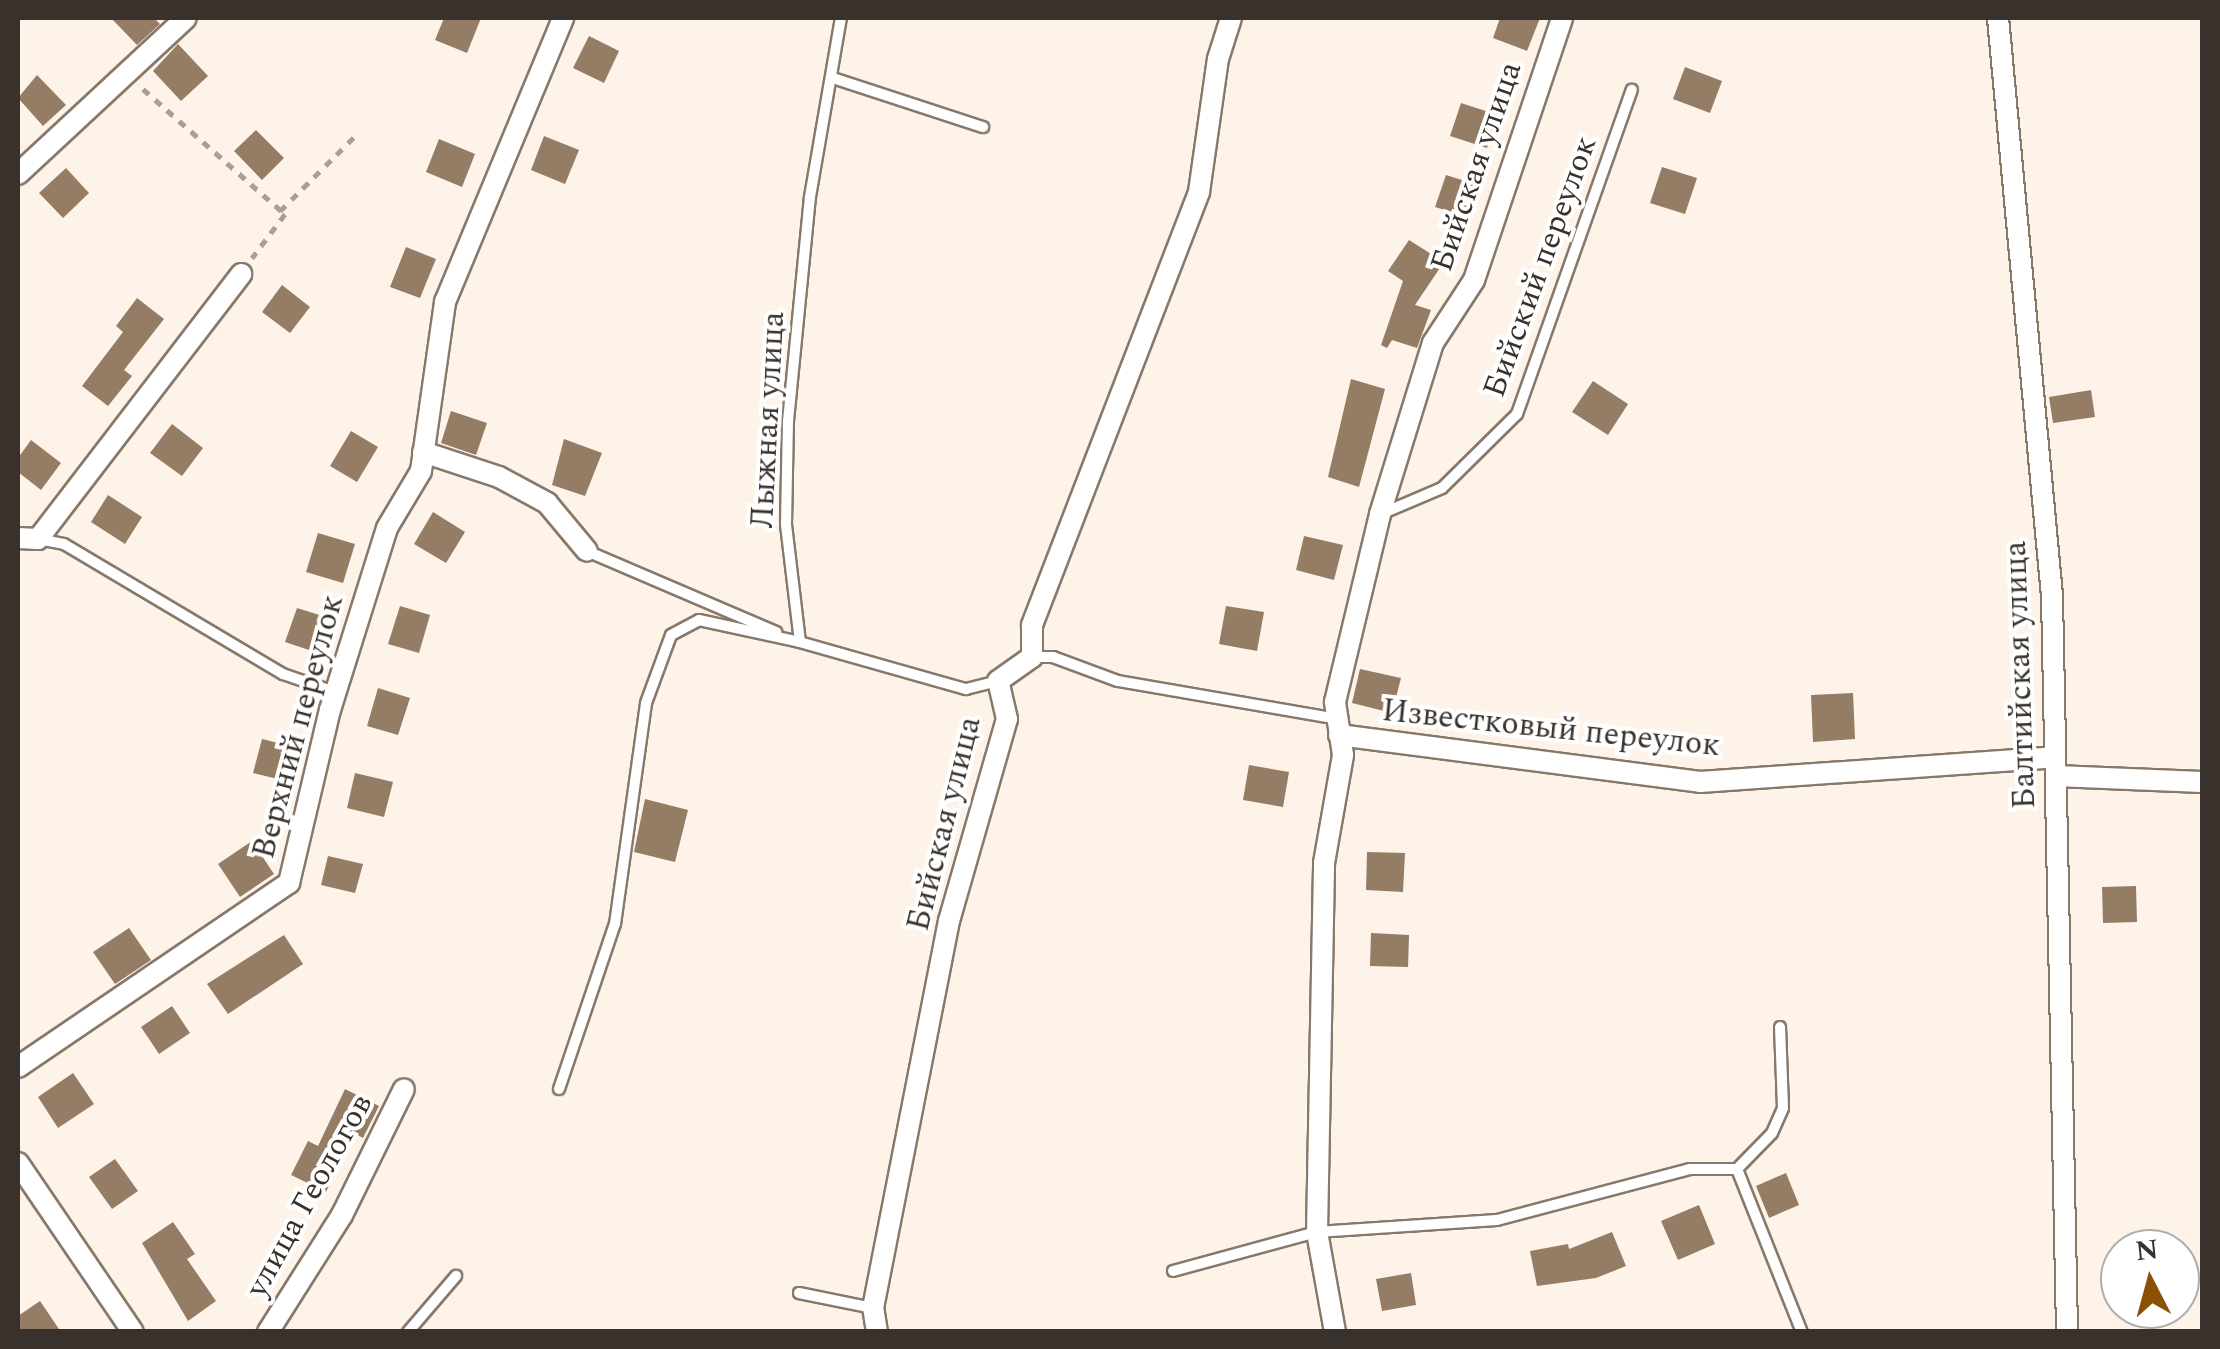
<!DOCTYPE html>
<html>
<head>
<meta charset="utf-8">
<style>
  body { margin:0 }
  #map { position:relative; width:2220px; height:1349px; overflow:hidden; background:#fef3e9; font-family:Spectral,serif }
  div>[style] { position:absolute }
  .building>* { inset:0; background:#957c65 }
  .path>* { height:5px; margin-top:-2.5px; transform-origin:0; background:repeating-linear-gradient(90deg,#a99f97 0 8px,transparent 0 16px) }
  .roads { filter:drop-shadow(2px 0 #88786a) drop-shadow(-2px 0 #88786a) drop-shadow(0 2px #88786a) drop-shadow(0 -2px #88786a) }
  .lane>* { height:10px; margin:-5px; padding:0 5px; transform-origin:5px; border-radius:5px; background:#fff }
  .street>* { height:20px; margin:-10px; padding:0 10px; transform-origin:10px; border-radius:10px; background:#fff }
  span { translate:-50% -50%; white-space:nowrap; text-align:center; line-height:1.15; -webkit-text-stroke:8px #fff; paint-order:stroke }
  .street-label { font-size:32px; color:#39322c }
  .frame { position:absolute; inset:0; border:20px solid #39322c; pointer-events:none }
  .north { position:absolute; left:2100px; top:1229px; width:100px; height:100px; box-sizing:border-box; background:#fff; border:2px solid #b0adab; border-radius:50%; rotate:354deg; font-size:28px; font-weight:700; line-height:40px; text-align:center; color:#39322c }
  .north::after { content:''; display:block; margin:auto; width:35px; height:45px; background:#8a5106; clip-path:polygon(50% 0,100% 100%,50% 72%,0 100%) }
</style>
</head>
<body>
<div id="map">
  <div class="building">
    <div style="clip-path:polygon(111px 18px,154px 18px,160px 24px,137px 45px)"></div>
    <div style="clip-path:polygon(444px 18px,481px 18px,467px 53px,435px 40px)"></div>
    <div style="clip-path:polygon(1500px 18px,1540px 18px,1527px 51px,1493px 38px)"></div>
    <div style="clip-path:polygon(589px 36px,619px 51px,604px 83px,573px 68px)"></div>
    <div style="clip-path:polygon(178px 44px,208px 76px,181px 101px,153px 71px)"></div>
    <div style="clip-path:polygon(1685px 67px,1722px 81px,1710px 113px,1673px 99px)"></div>
    <div style="clip-path:polygon(37px 75px,66px 105px,43px 126px,18px 98px)"></div>
    <div style="clip-path:polygon(1461px 103px,1498px 115px,1487px 148px,1450px 136px)"></div>
    <div style="clip-path:polygon(256px 130px,284px 158px,262px 180px,234px 151px)"></div>
    <div style="clip-path:polygon(544px 136px,579px 150px,565px 184px,531px 170px)"></div>
    <div style="clip-path:polygon(439px 139px,475px 154px,462px 187px,426px 172px)"></div>
    <div style="clip-path:polygon(1662px 167px,1697px 178px,1685px 214px,1650px 203px)"></div>
    <div style="clip-path:polygon(66px 168px,89px 193px,63px 218px,39px 193px)"></div>
    <div style="clip-path:polygon(1446px 175px,1478px 185px,1468px 217px,1435px 207px)"></div>
    <div style="clip-path:polygon(1409px 240px,1444px 262px,1415px 305px,1431px 310px,1417px 348px,1392px 340px,1387px 348px,1381px 345px,1403px 281px,1388px 271px)"></div>
    <div style="clip-path:polygon(406px 247px,436px 259px,420px 298px,390px 287px)"></div>
    <div style="clip-path:polygon(282px 285px,310px 307px,290px 333px,262px 312px)"></div>
    <div style="clip-path:polygon(137px 298px,164px 319px,124px 370px,132px 376px,108px 406px,82px 386px,123px 332px,116px 326px)"></div>
    <div style="clip-path:polygon(1351px 379px,1385px 389px,1359px 487px,1328px 477px)"></div>
    <div style="clip-path:polygon(1593px 381px,1628px 404px,1608px 435px,1572px 412px)"></div>
    <div style="clip-path:polygon(2091px 390px,2095px 417px,2053px 423px,2049px 397px)"></div>
    <div style="clip-path:polygon(451px 411px,487px 423px,476px 455px,441px 443px)"></div>
    <div style="clip-path:polygon(172px 424px,203px 448px,182px 476px,150px 453px)"></div>
    <div style="clip-path:polygon(351px 431px,378px 447px,357px 482px,330px 466px)"></div>
    <div style="clip-path:polygon(564px 439px,602px 453px,585px 496px,552px 485px)"></div>
    <div style="clip-path:polygon(31px 440px,61px 463px,41px 490px,18px 472px,18px 458px)"></div>
    <div style="clip-path:polygon(108px 495px,142px 517px,125px 544px,91px 522px)"></div>
    <div style="clip-path:polygon(433px 512px,465px 532px,446px 563px,414px 544px)"></div>
    <div style="clip-path:polygon(318px 533px,355px 544px,343px 583px,306px 572px)"></div>
    <div style="clip-path:polygon(1304px 536px,1343px 545px,1334px 580px,1296px 570px)"></div>
    <div style="clip-path:polygon(400px 606px,430px 615px,419px 653px,388px 644px)"></div>
    <div style="clip-path:polygon(1226px 606px,1264px 612px,1257px 651px,1219px 644px)"></div>
    <div style="clip-path:polygon(297px 608px,329px 618px,318px 653px,285px 642px)"></div>
    <div style="clip-path:polygon(1360px 669px,1401px 678px,1392px 713px,1352px 703px)"></div>
    <div style="clip-path:polygon(378px 688px,410px 698px,398px 735px,367px 726px)"></div>
    <div style="clip-path:polygon(1853px 693px,1855px 739px,1813px 742px,1811px 695px)"></div>
    <div style="clip-path:polygon(262px 739px,294px 747px,286px 781px,253px 773px)"></div>
    <div style="clip-path:polygon(1249px 765px,1289px 772px,1283px 807px,1243px 800px)"></div>
    <div style="clip-path:polygon(355px 773px,393px 782px,384px 817px,347px 808px)"></div>
    <div style="clip-path:polygon(645px 799px,688px 810px,675px 862px,634px 852px)"></div>
    <div style="clip-path:polygon(252px 841px,274px 874px,240px 897px,218px 864px)"></div>
    <div style="clip-path:polygon(1367px 852px,1405px 853px,1403px 892px,1366px 890px)"></div>
    <div style="clip-path:polygon(328px 856px,363px 864px,355px 893px,321px 885px)"></div>
    <div style="clip-path:polygon(2136px 886px,2137px 922px,2103px 923px,2102px 887px)"></div>
    <div style="clip-path:polygon(129px 928px,151px 960px,115px 984px,93px 952px)"></div>
    <div style="clip-path:polygon(1371px 933px,1409px 935px,1408px 967px,1370px 966px)"></div>
    <div style="clip-path:polygon(284px 935px,303px 964px,228px 1014px,207px 984px)"></div>
    <div style="clip-path:polygon(172px 1006px,190px 1033px,159px 1054px,141px 1027px)"></div>
    <div style="clip-path:polygon(73px 1073px,94px 1104px,58px 1128px,38px 1097px)"></div>
    <div style="clip-path:polygon(345px 1089px,379px 1106px,363px 1138px,354px 1133px,326px 1192px,291px 1175px,308px 1141px,318px 1146px)"></div>
    <div style="clip-path:polygon(115px 1159px,138px 1191px,112px 1209px,89px 1177px)"></div>
    <div style="clip-path:polygon(1786px 1173px,1799px 1205px,1769px 1218px,1756px 1186px)"></div>
    <div style="clip-path:polygon(1699px 1205px,1715px 1244px,1678px 1260px,1661px 1221px)"></div>
    <div style="clip-path:polygon(173px 1222px,195px 1254px,187px 1259px,216px 1301px,188px 1321px,142px 1243px)"></div>
    <div style="clip-path:polygon(1612px 1232px,1626px 1266px,1596px 1278px,1537px 1286px,1530px 1251px,1568px 1244px,1569px 1249px)"></div>
    <div style="clip-path:polygon(1411px 1273px,1416px 1305px,1382px 1311px,1376px 1279px)"></div>
    <div style="clip-path:polygon(40px 1301px,61px 1332px,18px 1332px,18px 1316px)"></div>
  </div>
  <div class="path">
    <div style="left:143px;top:89px;width:189px;rotate:41.4deg"></div>
    <div style="left:285px;top:214px;width:55px;rotate:126.9deg"></div>
    <div style="left:280px;top:211px;width:109px;rotate:-45deg"></div>
  </div>
  <div class="roads">
    <div class="lane">
      <div style="left:833px;top:78px;width:158px;rotate:18.1deg"></div>
      <div style="left:1381px;top:514px;width:66px;rotate:-23.1deg"></div>
      <div style="left:1442px;top:488px;width:105px;rotate:-44.6deg"></div>
      <div style="left:1517px;top:414px;width:344px;rotate:-70.5deg"></div>
      <div style="left:38px;top:539px;width:26px;rotate:11deg"></div>
      <div style="left:64px;top:544px;width:255px;rotate:30.7deg"></div>
      <div style="left:283px;top:674px;width:55px;rotate:19.1deg"></div>
      <div style="left:587px;top:551px;width:206px;rotate:23.2deg"></div>
      <div style="left:796px;top:641px;width:177px;rotate:15.8deg"></div>
      <div style="left:966px;top:689px;width:33px;rotate:-14deg"></div>
      <div style="left:1032px;top:657px;width:21px"></div>
      <div style="left:1053px;top:657px;width:69px;rotate:20.3deg"></div>
      <div style="left:1118px;top:681px;width:222px;rotate:9.8deg"></div>
      <div style="left:559px;top:1089px;width:174px;rotate:-71.3deg"></div>
      <div style="left:615px;top:924px;width:223px;rotate:-82deg"></div>
      <div style="left:646px;top:703px;width:72px;rotate:-69.8deg"></div>
      <div style="left:671px;top:635px;width:32px;rotate:-28deg"></div>
      <div style="left:699px;top:620px;width:103px;rotate:12.3deg"></div>
      <div style="left:800px;top:642px;width:119px;rotate:-96.8deg"></div>
      <div style="left:786px;top:524px;width:103px;rotate:-88.9deg"></div>
      <div style="left:788px;top:421px;width:225px;rotate:-84.4deg"></div>
      <div style="left:810px;top:197px;width:182px;rotate:-80.2deg"></div>
      <div style="left:1737px;top:1169px;width:50px;rotate:-45.8deg"></div>
      <div style="left:1772px;top:1133px;width:27px;rotate:-66deg"></div>
      <div style="left:1783px;top:1108px;width:81px;rotate:-92.1deg"></div>
      <div style="left:1173px;top:1271px;width:149px;rotate:-15.2deg"></div>
      <div style="left:1317px;top:1232px;width:180px;rotate:-3.8deg"></div>
      <div style="left:1497px;top:1220px;width:200px;rotate:-14.8deg"></div>
      <div style="left:1690px;top:1169px;width:47px"></div>
      <div style="left:1737px;top:1169px;width:175px;rotate:68.3deg"></div>
      <div style="left:799px;top:1293px;width:76px;rotate:11.5deg"></div>
      <div style="left:408px;top:1332px;width:74px;rotate:-49.4deg"></div>
    </div>
    <div class="street">
      <div style="left:1998px;top:18px;width:581px;rotate:84.66deg"></div>
      <div style="left:2052px;top:596px;width:736px;rotate:88.83deg"></div>
      <div style="left:18px;top:174px;width:229px;rotate:-42.9deg"></div>
      <div style="left:423px;top:452px;width:80px;rotate:18.2deg"></div>
      <div style="left:499px;top:477px;width:55px;rotate:28.4deg"></div>
      <div style="left:547px;top:503px;width:62px;rotate:50.2deg"></div>
      <div style="left:18px;top:538px;width:20px;rotate:3deg"></div>
      <div style="left:38px;top:539px;width:334px;rotate:-52.5deg"></div>
      <div style="left:1339px;top:735px;width:364px;rotate:7.4deg"></div>
      <div style="left:1700px;top:782px;width:356px;rotate:-4deg"></div>
      <div style="left:2056px;top:776px;width:146px;rotate:2.4deg"></div>
      <div style="left:18px;top:1067px;width:328px;rotate:-34.2deg"></div>
      <div style="left:289px;top:883px;width:178px;rotate:-76.7deg"></div>
      <div style="left:330px;top:710px;width:191px;rotate:-72.6deg"></div>
      <div style="left:387px;top:528px;width:66px;rotate:-59.2deg"></div>
      <div style="left:421px;top:471px;width:171px;rotate:-81.9deg"></div>
      <div style="left:445px;top:302px;width:308px;rotate:-67.4deg"></div>
      <div style="left:18px;top:1163px;width:204px;rotate:55.8deg"></div>
      <div style="left:268px;top:1332px;width:138px;rotate:-57.7deg"></div>
      <div style="left:342px;top:1215px;width:140px;rotate:-63.8deg"></div>
      <div style="left:877px;top:1332px;width:24px;rotate:-99deg"></div>
      <div style="left:873px;top:1308px;width:394px;rotate:-78.9deg"></div>
      <div style="left:949px;top:921px;width:210px;rotate:-74deg"></div>
      <div style="left:1007px;top:719px;width:39px;rotate:-103deg"></div>
      <div style="left:998px;top:681px;width:42px;rotate:-35.2deg"></div>
      <div style="left:1032px;top:657px;width:32px;rotate:-90deg"></div>
      <div style="left:1032px;top:625px;width:464px;rotate:-68.9deg"></div>
      <div style="left:1199px;top:192px;width:134px;rotate:-81.9deg"></div>
      <div style="left:1218px;top:59px;width:43px;rotate:-72.4deg"></div>
      <div style="left:1335px;top:1332px;width:102px;rotate:-100.2deg"></div>
      <div style="left:1317px;top:1232px;width:369px;rotate:-88.9deg"></div>
      <div style="left:1324px;top:863px;width:110px;rotate:-80deg"></div>
      <div style="left:1343px;top:755px;width:54px;rotate:-98.6deg"></div>
      <div style="left:1335px;top:702px;width:193px;rotate:-76.5deg"></div>
      <div style="left:1380px;top:514px;width:179px;rotate:-72.8deg"></div>
      <div style="left:1433px;top:343px;width:75px;rotate:-56.9deg"></div>
      <div style="left:1474px;top:280px;width:276px;rotate:-71.4deg"></div>
    </div>
  </div>
  <div class="street-label">
    <span style="left:1477px;top:167px;rotate:-71deg">Бийская улица</span>
    <span style="left:1541px;top:267px;rotate:-70deg">Бийский переулок</span>
    <span style="left:769px;top:420px;rotate:-87deg">Лыжная улица</span>
    <span style="left:2021px;top:675px;rotate:-92deg">Балтийская улица</span>
    <span style="left:299px;top:727px;rotate:-75deg">Верхний переулок</span>
    <span style="left:1551px;top:729px;rotate:6deg">Известковый переулок</span>
    <span style="left:945px;top:824px;rotate:-76deg">Бийская улица</span>
    <span style="left:310px;top:1196px;rotate:-61deg">улица Геологов</span>
  </div>
  <div class="frame"></div>
  <div class="north">N</div>
</div>
</body>
</html>
